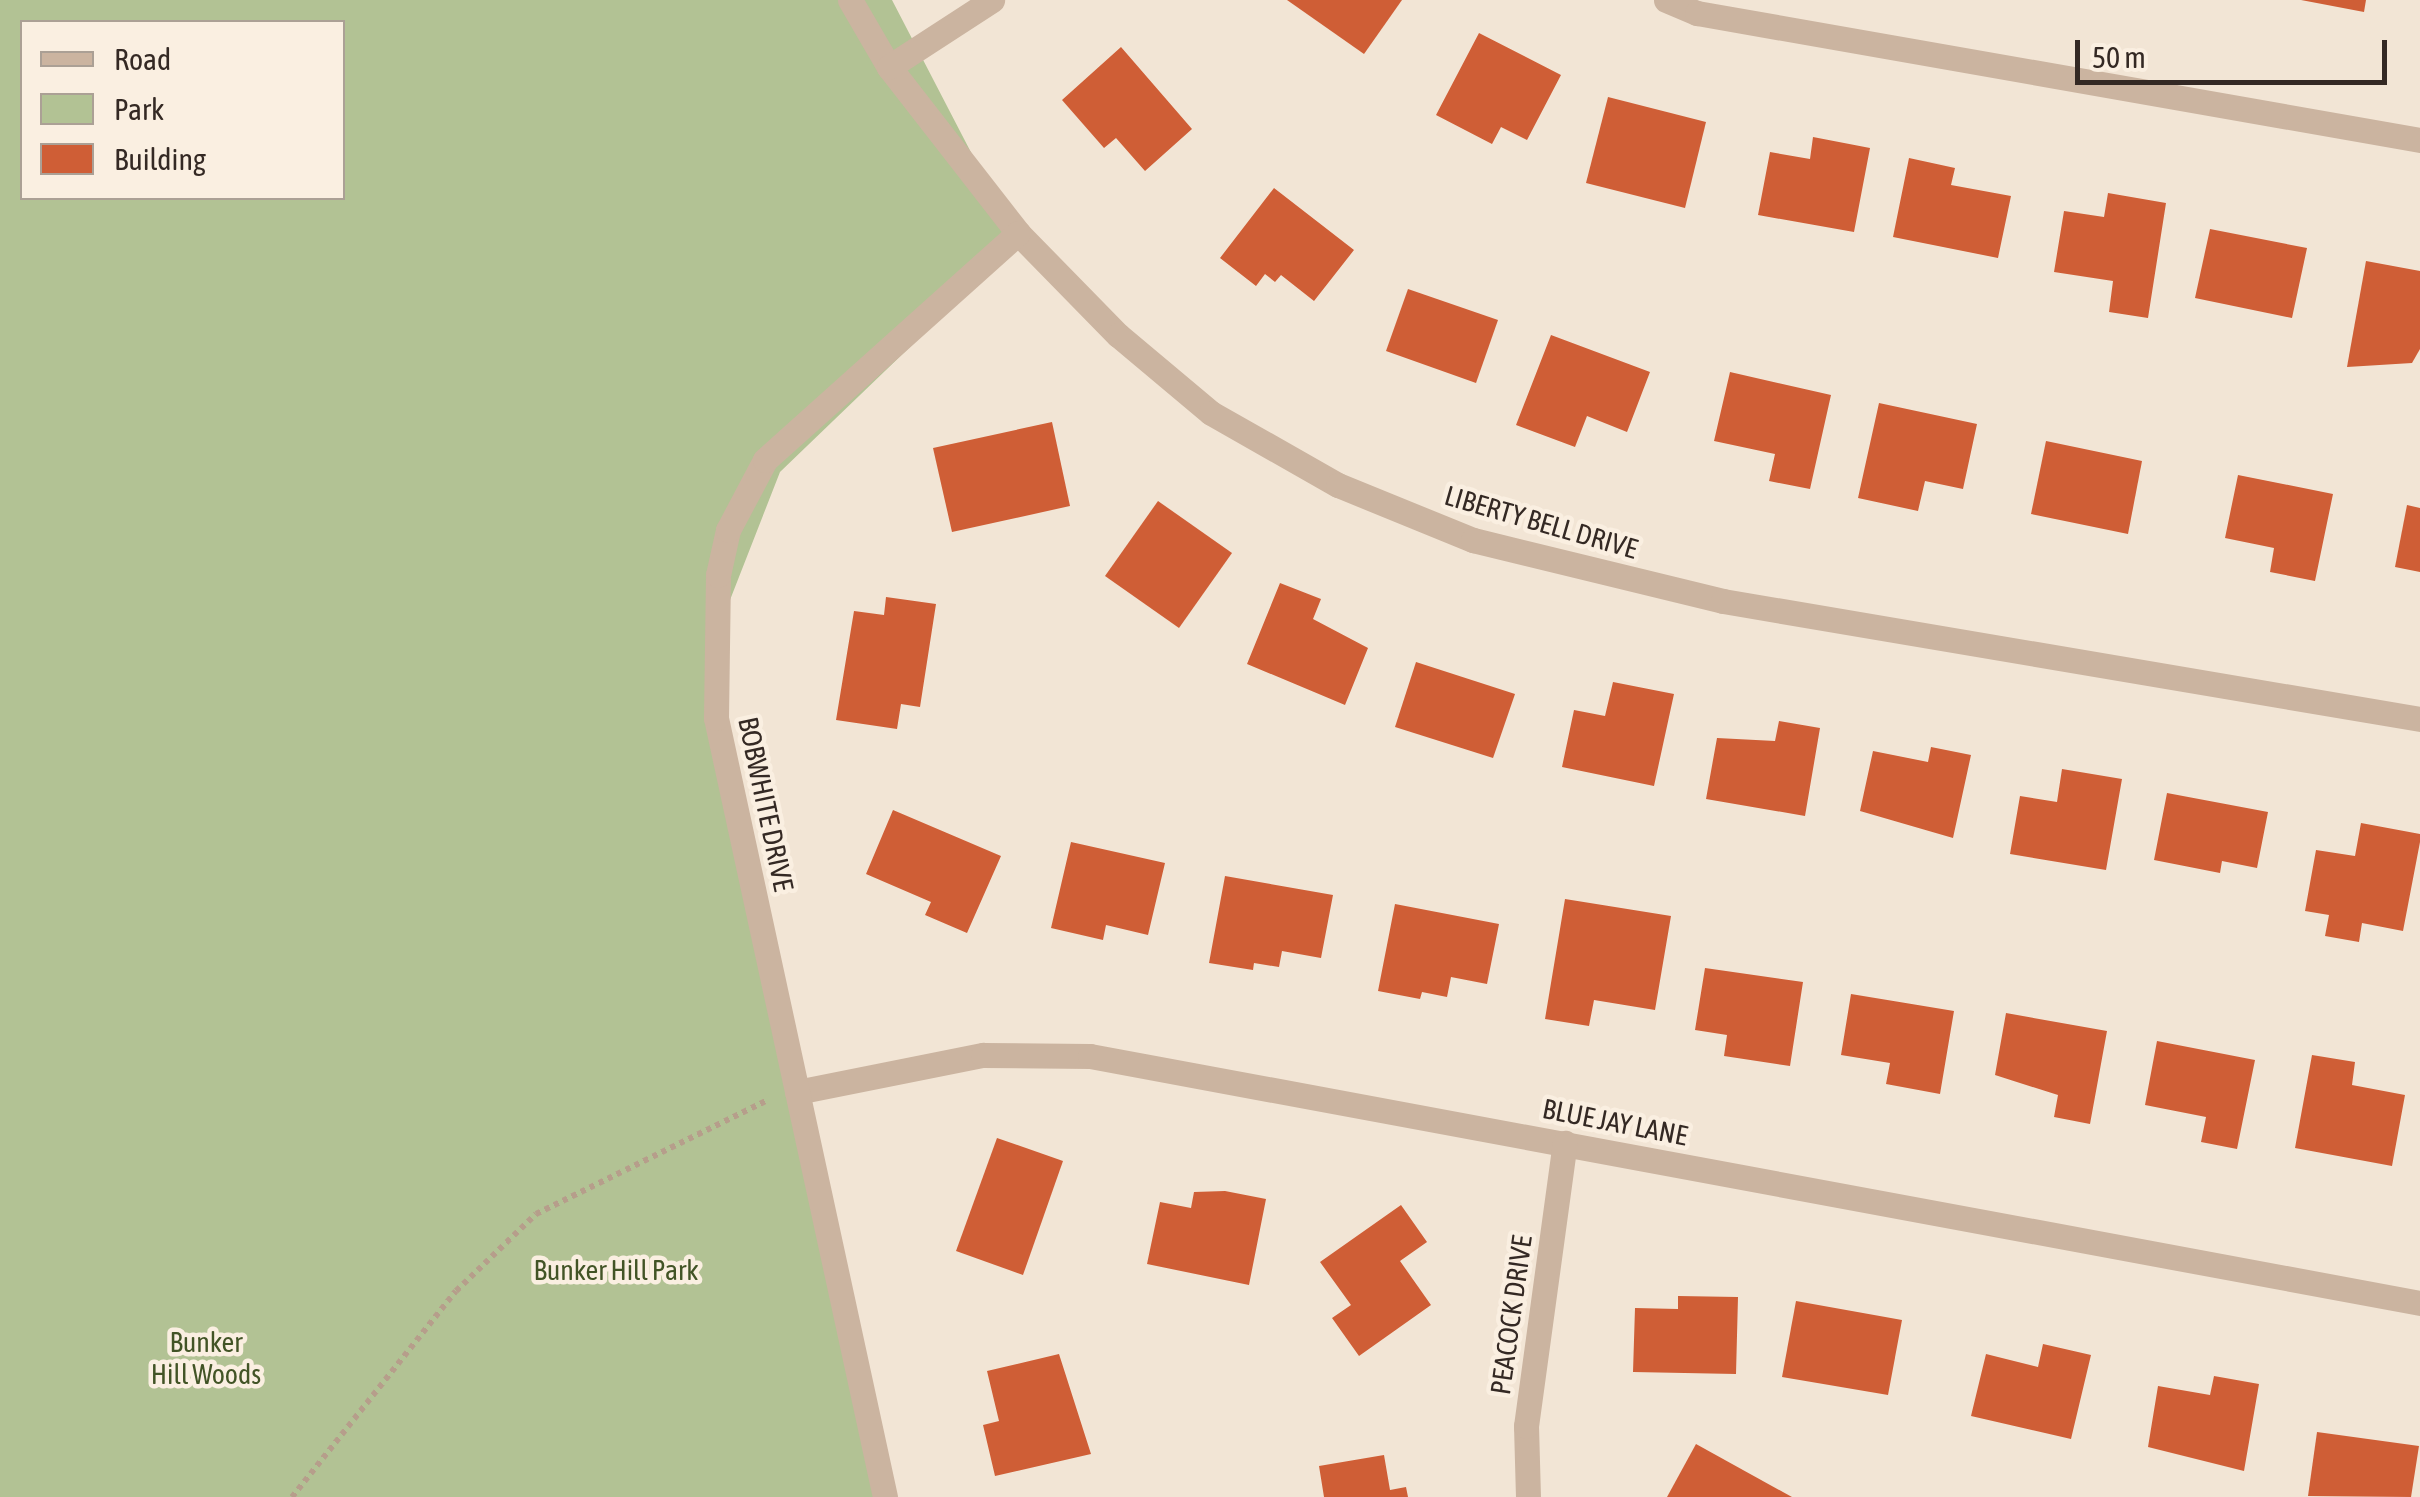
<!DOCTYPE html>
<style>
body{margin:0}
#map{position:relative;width:2420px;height:1497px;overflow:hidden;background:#f2e5d5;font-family:"Asap Condensed",sans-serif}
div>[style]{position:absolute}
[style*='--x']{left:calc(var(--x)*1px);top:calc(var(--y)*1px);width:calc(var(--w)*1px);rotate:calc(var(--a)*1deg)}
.green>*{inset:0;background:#b2c294}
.building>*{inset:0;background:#cf5e36}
.path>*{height:6px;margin-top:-3px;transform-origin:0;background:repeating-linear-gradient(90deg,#b69e8b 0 5px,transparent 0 10px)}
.minor>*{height:25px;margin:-12.5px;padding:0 12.5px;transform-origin:12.5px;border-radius:12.5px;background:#cbb4a0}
span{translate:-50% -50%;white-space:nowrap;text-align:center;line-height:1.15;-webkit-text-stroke:9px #faefe1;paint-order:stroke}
.street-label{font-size:28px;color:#342924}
.park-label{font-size:28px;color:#425426}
.legend{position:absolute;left:20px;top:20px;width:325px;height:180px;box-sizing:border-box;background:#faefe1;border:2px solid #aba095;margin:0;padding:12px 18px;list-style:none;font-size:30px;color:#342924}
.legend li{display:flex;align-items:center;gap:20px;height:50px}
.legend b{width:50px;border:2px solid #aba095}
.scale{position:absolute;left:2075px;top:40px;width:312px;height:45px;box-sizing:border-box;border:5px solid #342924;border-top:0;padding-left:12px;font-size:30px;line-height:35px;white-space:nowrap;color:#342924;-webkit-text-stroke:8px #faefe1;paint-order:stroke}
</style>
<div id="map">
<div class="green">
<div style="clip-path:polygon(evenodd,0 0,892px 0,1018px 243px,780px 472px,712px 646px,897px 1497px,0 1497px,0 0,22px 22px,342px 22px,342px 198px,22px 198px,22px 22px)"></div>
</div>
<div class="building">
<div style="clip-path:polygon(1287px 0,1402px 0,1364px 54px)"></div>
<div style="clip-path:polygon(2301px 0,2366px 0,2364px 12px)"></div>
<div style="clip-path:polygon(1479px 33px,1561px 75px,1527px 140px,1501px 127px,1492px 144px,1436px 115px)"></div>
<div style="clip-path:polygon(1121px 47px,1192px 129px,1145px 171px,1116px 138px,1104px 148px,1062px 100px)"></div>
<div style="clip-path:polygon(1608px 97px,1706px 122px,1685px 208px,1586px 183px)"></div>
<div style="clip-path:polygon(1813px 137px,1870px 148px,1854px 232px,1758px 215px,1770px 152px,1810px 159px)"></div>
<div style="clip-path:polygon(1909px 158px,1955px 168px,1951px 185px,2011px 196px,1998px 258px,1893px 237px)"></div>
<div style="clip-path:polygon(1274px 188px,1354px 250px,1314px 301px,1281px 275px,1275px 282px,1265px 274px,1256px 286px,1220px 258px)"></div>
<div style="clip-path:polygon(2108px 193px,2166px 203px,2148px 318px,2109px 312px,2113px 281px,2054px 272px,2064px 211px,2104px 217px)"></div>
<div style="clip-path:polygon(2210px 229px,2307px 248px,2292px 318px,2195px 298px)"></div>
<div style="clip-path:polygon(2366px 261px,2420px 271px,2420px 349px,2412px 363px,2347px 367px)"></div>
<div style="clip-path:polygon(1408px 289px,1498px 320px,1476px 383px,1386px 351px)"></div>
<div style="clip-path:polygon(1551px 335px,1650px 372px,1627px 432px,1587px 416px,1575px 447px,1516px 425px)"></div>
<div style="clip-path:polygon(1730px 372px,1831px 395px,1810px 489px,1769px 481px,1775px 454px,1714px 441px)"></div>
<div style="clip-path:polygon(1879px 403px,1977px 424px,1963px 489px,1925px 481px,1918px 511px,1858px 498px)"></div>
<div style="clip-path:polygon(1052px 422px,1070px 506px,952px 532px,933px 448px)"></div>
<div style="clip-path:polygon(2046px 441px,2142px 461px,2128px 534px,2031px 514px)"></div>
<div style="clip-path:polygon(2238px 475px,2333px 494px,2315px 581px,2270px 572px,2274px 548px,2225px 538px)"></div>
<div style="clip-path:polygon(1158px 501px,1232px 553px,1179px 628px,1105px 576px)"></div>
<div style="clip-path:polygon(2407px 505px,2420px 508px,2420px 572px,2395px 567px)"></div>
<div style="clip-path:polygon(1280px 583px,1321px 599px,1313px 619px,1368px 648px,1345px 705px,1247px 664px)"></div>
<div style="clip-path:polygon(886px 597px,936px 604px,920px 707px,901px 704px,897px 729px,836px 720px,854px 611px,884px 615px)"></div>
<div style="clip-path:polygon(1416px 662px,1515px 694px,1493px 758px,1395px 727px)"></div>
<div style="clip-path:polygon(1613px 682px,1674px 694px,1654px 786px,1562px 767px,1574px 710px,1605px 716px)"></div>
<div style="clip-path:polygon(1779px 721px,1820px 728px,1805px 816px,1706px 799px,1717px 738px,1775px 741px)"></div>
<div style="clip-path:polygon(1931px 747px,1971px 755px,1953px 838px,1860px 811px,1873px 751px,1928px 762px)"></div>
<div style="clip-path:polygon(2062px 769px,2122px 779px,2106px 870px,2010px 854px,2020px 796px,2057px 802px)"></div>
<div style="clip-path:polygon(2167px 793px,2268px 812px,2257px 868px,2222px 861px,2220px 873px,2154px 860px)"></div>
<div style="clip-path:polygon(893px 810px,1001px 856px,967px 933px,925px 915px,931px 902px,866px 874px)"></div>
<div style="clip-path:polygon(2361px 823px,2420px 834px,2420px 842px,2403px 931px,2362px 923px,2359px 942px,2325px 936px,2329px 915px,2305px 911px,2316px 850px,2355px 856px)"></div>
<div style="clip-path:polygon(1071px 842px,1165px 863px,1148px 935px,1106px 925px,1103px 940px,1051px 928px)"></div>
<div style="clip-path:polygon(1225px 876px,1333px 895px,1321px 958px,1282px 951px,1279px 967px,1254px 963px,1253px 970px,1209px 963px)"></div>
<div style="clip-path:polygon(1565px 899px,1671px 916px,1655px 1010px,1594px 1000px,1589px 1026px,1545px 1019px)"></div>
<div style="clip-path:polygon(1395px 904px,1499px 924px,1487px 984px,1451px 977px,1447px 997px,1422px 992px,1420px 999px,1378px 991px)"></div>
<div style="clip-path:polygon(1705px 968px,1803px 982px,1790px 1066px,1724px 1056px,1727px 1035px,1695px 1030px)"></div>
<div style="clip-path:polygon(1851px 994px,1954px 1011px,1940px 1094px,1886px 1084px,1890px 1063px,1841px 1055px)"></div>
<div style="clip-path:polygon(2006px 1013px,2107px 1031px,2090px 1124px,2054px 1117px,2058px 1095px,1995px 1075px)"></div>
<div style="clip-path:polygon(2157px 1041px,2255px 1060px,2237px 1149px,2201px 1142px,2206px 1117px,2145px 1105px)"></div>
<div style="clip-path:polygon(2312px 1055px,2355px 1062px,2352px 1085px,2405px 1095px,2392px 1166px,2295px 1148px)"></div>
<div style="clip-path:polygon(997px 1138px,1063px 1161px,1023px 1275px,956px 1251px)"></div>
<div style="clip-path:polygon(1225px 1191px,1266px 1199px,1249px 1285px,1147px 1264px,1160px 1202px,1191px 1208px,1194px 1192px)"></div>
<div style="clip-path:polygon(1401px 1205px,1427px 1242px,1400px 1261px,1431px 1305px,1359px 1356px,1332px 1318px,1351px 1305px,1320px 1262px)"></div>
<div style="clip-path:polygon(1678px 1296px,1738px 1297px,1736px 1374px,1633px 1372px,1635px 1308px,1678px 1309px)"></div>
<div style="clip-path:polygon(1796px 1301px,1902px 1320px,1888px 1395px,1782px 1377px)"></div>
<div style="clip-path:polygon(2043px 1344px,2091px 1355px,2071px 1439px,1971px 1416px,1986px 1354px,2038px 1367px)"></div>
<div style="clip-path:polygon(1059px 1354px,1091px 1454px,995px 1476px,983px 1425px,999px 1421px,987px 1371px)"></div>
<div style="clip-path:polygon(2214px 1376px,2259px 1384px,2244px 1471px,2148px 1447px,2158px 1386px,2210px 1395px)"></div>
<div style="clip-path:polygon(2317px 1432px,2419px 1446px,2411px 1497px,2308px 1496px)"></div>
<div style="clip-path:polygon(1696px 1444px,1792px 1497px,1667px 1497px)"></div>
<div style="clip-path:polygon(1384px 1455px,1390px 1490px,1406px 1487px,1408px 1497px,1324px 1497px,1319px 1466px)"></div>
</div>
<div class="path">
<div style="--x:292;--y:1497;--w:263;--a:-51.5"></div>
<div style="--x:456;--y:1291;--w:111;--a:-43.9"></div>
<div style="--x:536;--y:1214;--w:258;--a:-26.2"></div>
</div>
<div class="minor">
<div style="--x:850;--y:0;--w:78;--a:59.8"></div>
<div style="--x:889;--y:67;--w:210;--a:52.1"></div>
<div style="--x:1018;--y:233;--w:143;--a:45.6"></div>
<div style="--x:1118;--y:335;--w:121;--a:40"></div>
<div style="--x:1211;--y:413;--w:146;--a:29.6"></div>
<div style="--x:1338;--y:485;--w:146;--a:22.2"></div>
<div style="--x:1473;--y:540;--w:257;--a:13.7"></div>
<div style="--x:1723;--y:601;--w:707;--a:9.61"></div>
<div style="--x:1666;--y:0;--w:34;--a:23"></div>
<div style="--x:1697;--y:13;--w:734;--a:9.96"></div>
<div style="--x:889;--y:67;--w:123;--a:-33"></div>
<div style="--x:797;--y:1092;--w:190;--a:-11.3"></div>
<div style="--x:983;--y:1055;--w:107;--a:0.5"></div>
<div style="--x:1090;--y:1056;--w:1353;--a:10.52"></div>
<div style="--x:885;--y:1497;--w:797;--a:-102.24"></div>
<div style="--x:716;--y:718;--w:143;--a:-89.2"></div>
<div style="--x:718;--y:575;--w:46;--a:-77.5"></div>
<div style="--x:728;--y:530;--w:79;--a:-62.1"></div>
<div style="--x:765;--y:460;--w:340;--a:-41.9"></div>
<div style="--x:1528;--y:1497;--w:71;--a:-91.6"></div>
<div style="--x:1526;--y:1426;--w:286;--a:-82.2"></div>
</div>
<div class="street-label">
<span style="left:1541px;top:522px;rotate:16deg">LIBERTY BELL DRIVE</span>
<span style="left:766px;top:804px;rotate:78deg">BOBWHITE DRIVE</span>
<span style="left:1615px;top:1122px;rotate:11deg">BLUE JAY LANE</span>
<span style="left:1511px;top:1315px;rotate:-82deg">PEACOCK DRIVE</span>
</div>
<div class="park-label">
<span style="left:616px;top:1270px">Bunker Hill Park</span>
<span style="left:206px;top:1358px">Bunker<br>Hill Woods</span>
</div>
<ul class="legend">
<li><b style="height:12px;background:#cbb4a0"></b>Road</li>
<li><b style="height:28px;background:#b2c294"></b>Park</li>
<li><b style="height:28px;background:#cf5e36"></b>Building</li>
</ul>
<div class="scale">50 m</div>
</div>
